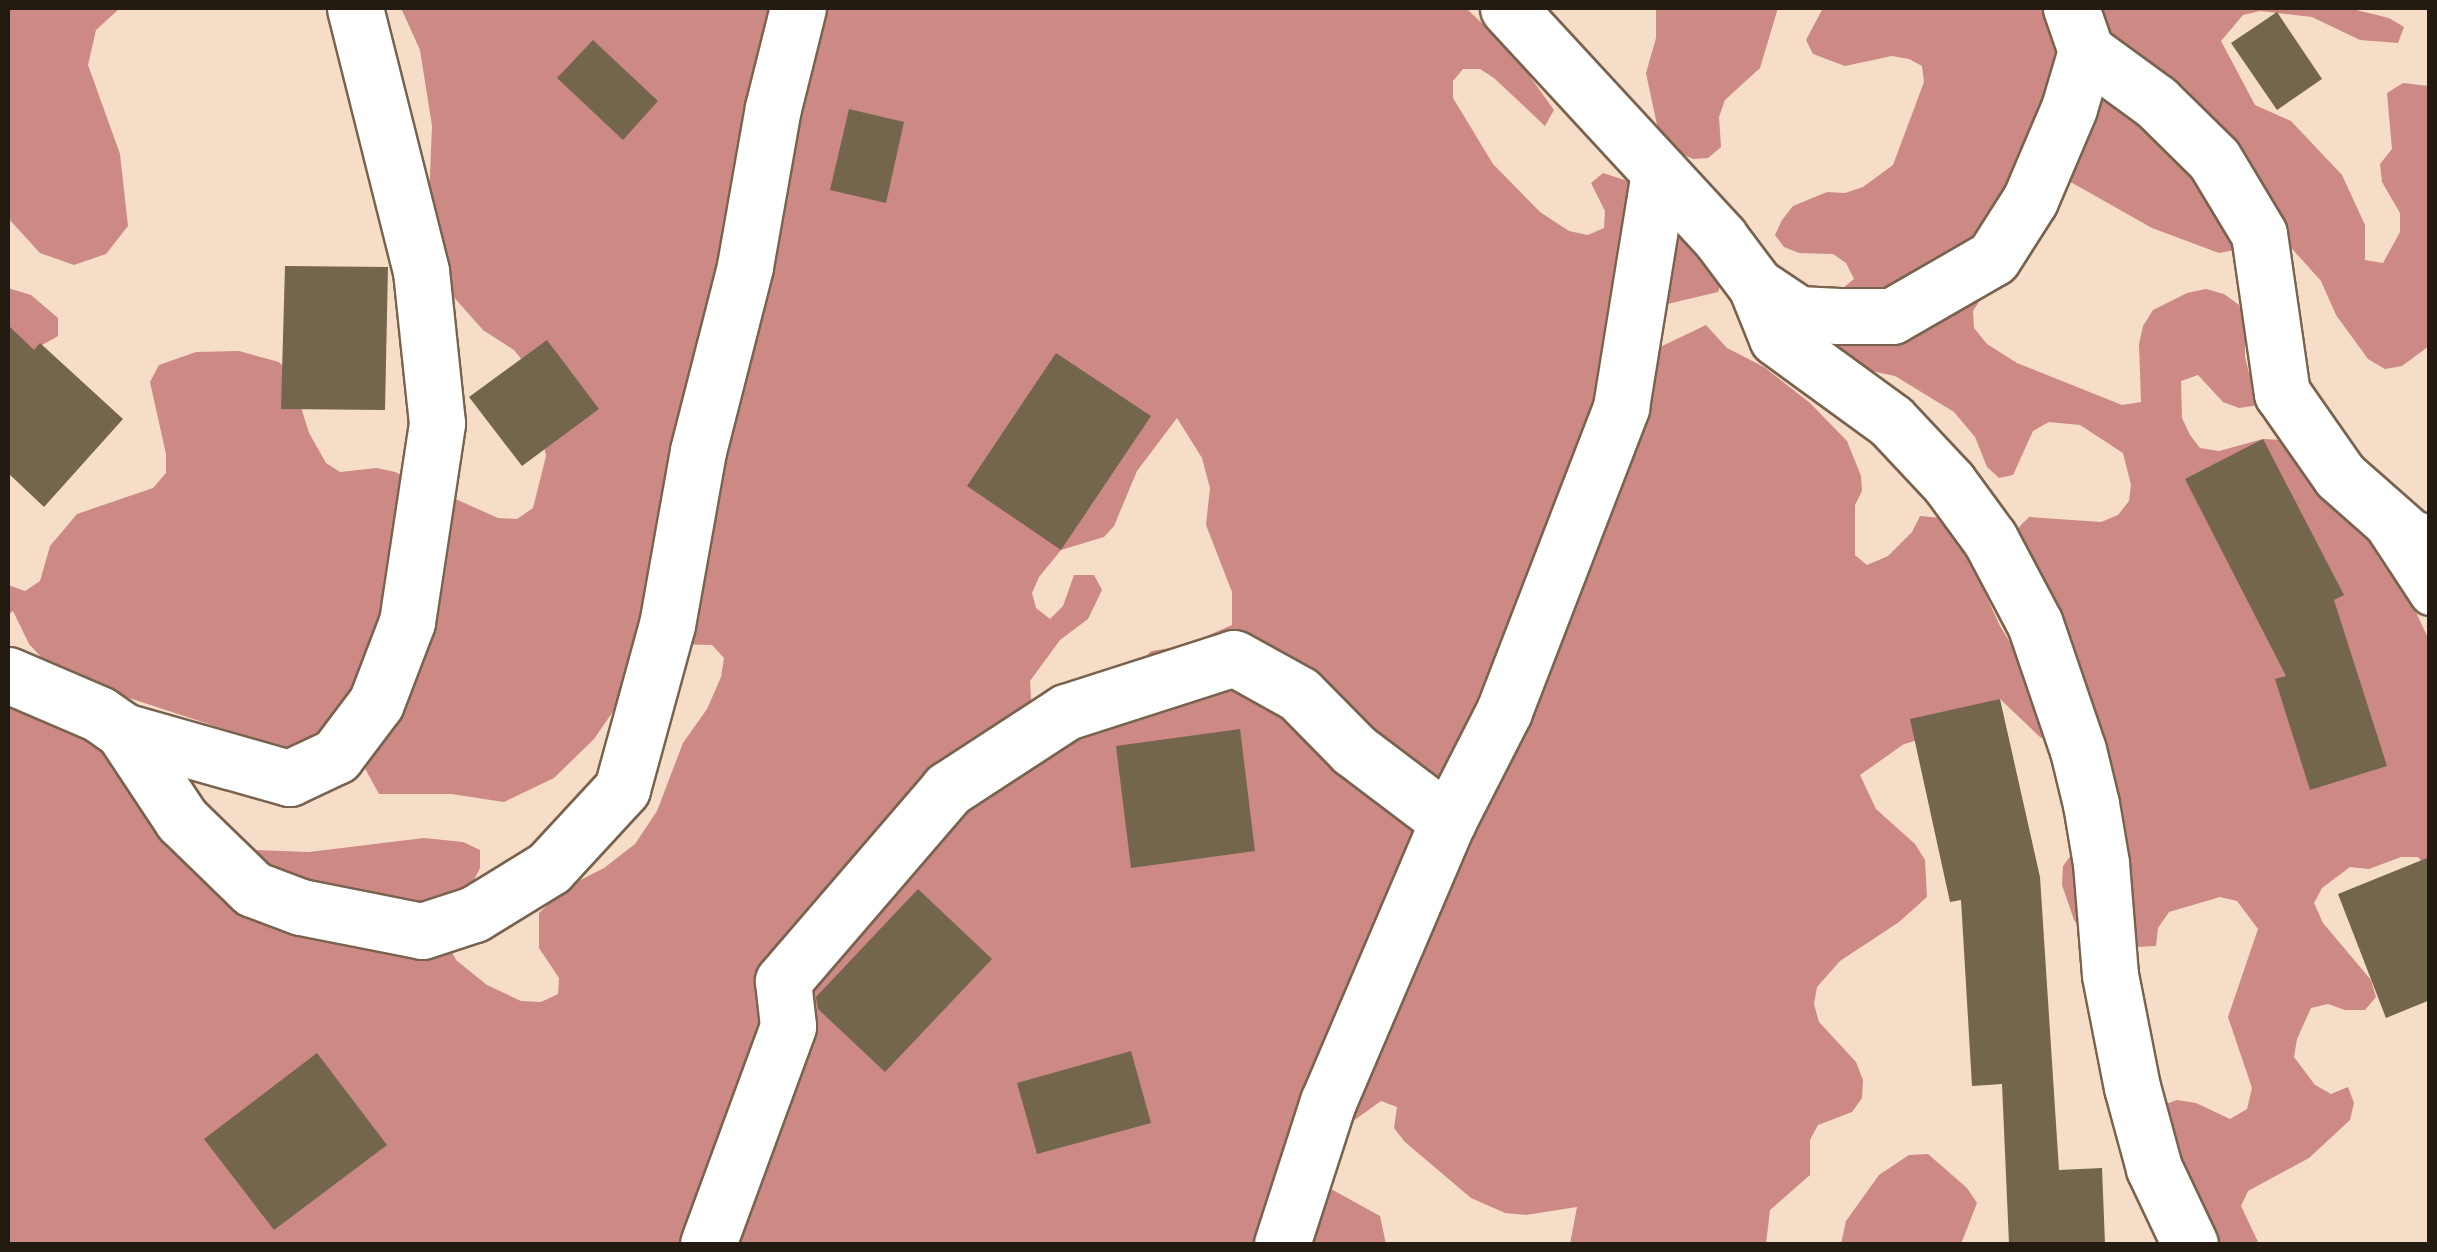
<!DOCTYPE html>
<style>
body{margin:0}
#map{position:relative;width:2437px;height:1252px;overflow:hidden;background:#f6ddc7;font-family:"DM Sans",sans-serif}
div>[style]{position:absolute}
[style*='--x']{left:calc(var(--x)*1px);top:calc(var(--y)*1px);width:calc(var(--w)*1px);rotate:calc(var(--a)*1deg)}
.forest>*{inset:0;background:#cd8984}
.building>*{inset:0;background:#73664d}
.roads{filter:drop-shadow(2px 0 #79634f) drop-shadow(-2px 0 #79634f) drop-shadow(0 2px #79634f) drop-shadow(0 -2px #79634f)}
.service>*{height:38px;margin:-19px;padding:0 19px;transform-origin:19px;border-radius:19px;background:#fff}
.minor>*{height:55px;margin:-27.5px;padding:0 27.5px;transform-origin:27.5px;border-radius:27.5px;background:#fff}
span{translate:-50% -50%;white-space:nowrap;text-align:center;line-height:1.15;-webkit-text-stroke:8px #fff;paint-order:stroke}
.frame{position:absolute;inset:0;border:10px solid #231a12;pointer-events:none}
</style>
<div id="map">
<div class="forest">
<div style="clip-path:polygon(8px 8px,120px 8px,96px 30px,88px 65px,120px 154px,128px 226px,106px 254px,74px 265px,40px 253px,8px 218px)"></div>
<div style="clip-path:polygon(evenodd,401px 8px,1466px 8px,1513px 53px,1554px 110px,1545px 126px,1494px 78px,1480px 69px,1463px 69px,1453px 81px,1453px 98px,1493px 164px,1540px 212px,1569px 231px,1588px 235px,1604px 228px,1605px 211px,1591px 183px,1603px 173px,1634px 183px,1724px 276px,1718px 292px,1659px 306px,1658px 348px,1706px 325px,1727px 348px,1764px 367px,1810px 403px,1847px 441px,1861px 476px,1862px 491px,1855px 505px,1855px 555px,1867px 565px,1888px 556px,1912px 532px,1920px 516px,1951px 519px,2000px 626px,2018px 655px,2017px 529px,2029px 517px,2101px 522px,2118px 515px,2129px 501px,2131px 485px,2123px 453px,2080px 425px,2049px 422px,2033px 431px,2013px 475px,1999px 478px,1987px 467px,1975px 437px,1954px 412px,1895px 376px,1848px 366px,1793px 329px,1854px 279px,1846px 263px,1833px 254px,1799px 253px,1784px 247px,1775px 235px,1782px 220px,1793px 206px,1827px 192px,1845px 193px,1863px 187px,1893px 165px,1924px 82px,1922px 66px,1909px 59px,1892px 56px,1845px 66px,1813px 54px,1806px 40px,1823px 8px,2348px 8px,2389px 18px,2404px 27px,2398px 43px,2360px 40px,2312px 17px,2260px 11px,2243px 15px,2221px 41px,2255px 105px,2291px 121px,2342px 175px,2365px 225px,2365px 260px,2383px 263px,2400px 232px,2400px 213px,2382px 182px,2380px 164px,2392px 149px,2387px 93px,2403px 83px,2429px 86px,2429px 346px,2402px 366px,2385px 369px,2368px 359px,2336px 315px,2321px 281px,2285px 241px,2219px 253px,2152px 228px,2060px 176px,1973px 311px,1974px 328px,1987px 344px,2017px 363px,2122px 405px,2141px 402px,2139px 344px,2143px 326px,2153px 310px,2187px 293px,2206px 289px,2224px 294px,2239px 305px,2245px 320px,2245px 357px,2249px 373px,2259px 387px,2259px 405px,2239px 408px,2223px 402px,2198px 375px,2181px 381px,2182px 418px,2190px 435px,2200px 448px,2219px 451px,2263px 439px,2282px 440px,2385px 546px,2429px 640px,2429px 871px,2418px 857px,2401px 857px,2369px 869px,2350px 867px,2322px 888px,2314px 903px,2323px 923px,2371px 980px,2376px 997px,2365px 1010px,2345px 1010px,2328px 1004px,2311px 1008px,2297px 1039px,2294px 1057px,2315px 1085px,2331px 1094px,2348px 1087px,2354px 1103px,2350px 1120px,2309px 1158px,2248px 1191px,2241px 1206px,2259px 1244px,2204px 1244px,2198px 1197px,2163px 1156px,2160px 1106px,2177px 1100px,2196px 1103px,2230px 1119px,2247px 1109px,2252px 1088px,2228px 1017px,2258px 929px,2237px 901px,2220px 897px,2169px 912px,2158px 928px,2156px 946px,2116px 948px,2085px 934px,2074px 920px,2062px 885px,2063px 866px,2074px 851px,2056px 732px,2041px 738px,2000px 699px,1943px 733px,1904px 744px,1860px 775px,1876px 809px,1915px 844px,1925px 860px,1927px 897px,1899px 922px,1840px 961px,1817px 987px,1814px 1004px,1819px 1022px,1856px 1062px,1863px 1080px,1862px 1098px,1852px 1112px,1818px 1125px,1810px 1140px,1810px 1175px,1770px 1210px,1766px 1244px,1570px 1244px,1577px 1207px,1526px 1215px,1505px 1213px,1471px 1198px,1405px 1142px,1394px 1128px,1397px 1107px,1381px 1101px,1325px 1141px,1320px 1174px,1331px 1189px,1380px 1216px,1386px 1244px,8px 1244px,8px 680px,231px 849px,309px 852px,424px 838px,463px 842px,480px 850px,480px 868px,473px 882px,439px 928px,456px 960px,487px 985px,521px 1001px,541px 1002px,558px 994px,559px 978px,539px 948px,539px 913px,565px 888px,604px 868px,635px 844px,657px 811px,683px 743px,707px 709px,721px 677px,724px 658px,712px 645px,675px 644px,634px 681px,594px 739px,554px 778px,504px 802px,451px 794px,379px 794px,362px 763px,264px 742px,68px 678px,52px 669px,29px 644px,13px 611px,8px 615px,8px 585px,25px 591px,40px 581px,50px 546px,77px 514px,153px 488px,166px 473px,166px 454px,150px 382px,159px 365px,196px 352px,239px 351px,279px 362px,291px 375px,309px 433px,326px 463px,340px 472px,377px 468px,395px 472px,498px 518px,517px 519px,533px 508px,546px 456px,527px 366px,514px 350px,483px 330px,451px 294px,428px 225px,432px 126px,420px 50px,401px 8px,1177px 418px,1202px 458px,1210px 488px,1206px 525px,1232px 592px,1232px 625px,1184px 646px,1151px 651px,1116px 691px,1032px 716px,1030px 681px,1060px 640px,1088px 619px,1102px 590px,1094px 575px,1074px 575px,1063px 606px,1050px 619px,1036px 608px,1032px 593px,1039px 577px,1061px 550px,1104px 537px,1114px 526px,1137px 471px,1177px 418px)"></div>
<div style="clip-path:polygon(1656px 8px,1778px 8px,1760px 68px,1725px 100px,1719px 117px,1721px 147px,1708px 158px,1693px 159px,1678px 152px,1657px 125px,1646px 73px,1656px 38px)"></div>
<div style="clip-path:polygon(8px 288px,31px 295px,58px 318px,58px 336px,42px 345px,8px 409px)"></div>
<div style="clip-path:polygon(1928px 1154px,1967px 1188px,1977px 1203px,1961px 1244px,1841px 1244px,1846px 1221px,1879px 1175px,1909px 1155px)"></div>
</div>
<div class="building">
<div style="clip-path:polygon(2277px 12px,2322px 79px,2277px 110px,2231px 43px)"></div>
<div style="clip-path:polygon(593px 40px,658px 101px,623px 140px,557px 78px)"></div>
<div style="clip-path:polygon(849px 109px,904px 122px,886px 203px,830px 190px)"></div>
<div style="clip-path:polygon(285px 266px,388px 267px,385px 410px,281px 409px)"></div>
<div style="clip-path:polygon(8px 325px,34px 350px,40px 343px,123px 419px,44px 507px,8px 473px)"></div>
<div style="clip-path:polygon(547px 340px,599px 409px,522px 466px,469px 397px)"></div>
<div style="clip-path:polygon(1056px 353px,1151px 416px,1061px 550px,967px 486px)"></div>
<div style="clip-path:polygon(2263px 439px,2344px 595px,2334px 600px,2387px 766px,2310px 790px,2275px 679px,2286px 676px,2185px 479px)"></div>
<div style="clip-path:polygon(2000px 699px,2040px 877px,2059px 1170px,2102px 1168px,2105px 1244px,2009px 1244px,2002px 1084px,1972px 1086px,1961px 900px,1950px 902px,1910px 719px)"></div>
<div style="clip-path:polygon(1240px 729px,1255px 851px,1131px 868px,1116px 746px)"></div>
<div style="clip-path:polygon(2427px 858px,2430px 1000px,2386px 1018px,2338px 894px)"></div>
<div style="clip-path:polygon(918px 889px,992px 959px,885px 1072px,818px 1009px,816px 997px)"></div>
<div style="clip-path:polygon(1131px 1051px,1151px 1123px,1037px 1154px,1017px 1083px)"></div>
<div style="clip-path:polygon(317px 1053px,387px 1145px,274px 1230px,204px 1139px)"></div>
</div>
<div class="roads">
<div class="service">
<div style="--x:2382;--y:523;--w:87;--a:56.7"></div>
</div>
<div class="minor">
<div style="--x:1508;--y:8;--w:313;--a:47.3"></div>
<div style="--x:1720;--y:238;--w:60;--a:53.1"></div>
<div style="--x:1756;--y:286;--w:50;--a:33.7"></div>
<div style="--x:1798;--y:314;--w:41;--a:2.8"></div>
<div style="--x:1839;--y:316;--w:53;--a:0"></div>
<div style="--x:1892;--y:316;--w:116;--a:-29.9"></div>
<div style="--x:1993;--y:258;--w:69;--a:-57.5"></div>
<div style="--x:2030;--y:200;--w:100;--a:-67"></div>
<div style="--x:2069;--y:108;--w:59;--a:-73.4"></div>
<div style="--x:2086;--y:51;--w:46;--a:-109.2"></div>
<div style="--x:2086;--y:51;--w:87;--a:36.1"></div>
<div style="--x:2156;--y:102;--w:81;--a:44.5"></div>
<div style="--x:2214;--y:159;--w:87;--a:59"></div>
<div style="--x:2259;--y:234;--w:161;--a:81.8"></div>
<div style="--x:2282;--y:393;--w:101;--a:55.1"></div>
<div style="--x:2340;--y:476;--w:92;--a:41.5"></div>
<div style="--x:2409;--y:537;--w:22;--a:18"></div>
<div style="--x:1756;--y:286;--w:56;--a:68"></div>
<div style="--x:1777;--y:338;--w:141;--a:36.1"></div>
<div style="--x:1891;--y:421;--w:85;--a:46.9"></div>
<div style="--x:1949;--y:483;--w:69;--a:53.8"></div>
<div style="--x:1990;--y:539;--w:96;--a:62.1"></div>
<div style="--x:2035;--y:624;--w:133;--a:71.2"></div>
<div style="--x:2078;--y:750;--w:56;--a:76.5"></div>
<div style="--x:2091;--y:804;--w:60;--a:80.4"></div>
<div style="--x:2101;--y:863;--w:112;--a:85.4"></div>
<div style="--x:2110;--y:975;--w:114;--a:78.9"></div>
<div style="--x:2132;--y:1087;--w:84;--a:74.8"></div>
<div style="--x:2154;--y:1168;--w:84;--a:64.7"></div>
<div style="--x:8;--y:675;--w:99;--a:23.2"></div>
<div style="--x:99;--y:714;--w:29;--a:35"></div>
<div style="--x:123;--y:731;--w:173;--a:15.8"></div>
<div style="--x:289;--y:778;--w:52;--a:-25.1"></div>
<div style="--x:336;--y:756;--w:66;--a:-53"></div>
<div style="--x:376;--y:703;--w:87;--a:-69.1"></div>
<div style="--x:407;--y:622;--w:201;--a:-81.4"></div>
<div style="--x:437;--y:423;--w:153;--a:-96"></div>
<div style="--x:421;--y:271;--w:271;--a:-104.1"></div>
<div style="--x:123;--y:731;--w:107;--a:56.5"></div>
<div style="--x:182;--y:820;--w:99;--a:44.2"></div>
<div style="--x:253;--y:889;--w:51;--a:20.6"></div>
<div style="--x:301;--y:907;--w:123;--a:11.2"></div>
<div style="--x:422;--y:931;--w:55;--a:-18.1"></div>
<div style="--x:474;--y:914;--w:88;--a:-31.5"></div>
<div style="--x:549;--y:868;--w:108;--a:-47.3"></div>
<div style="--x:622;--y:789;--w:170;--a:-74.7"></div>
<div style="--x:667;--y:625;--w:177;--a:-79.9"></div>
<div style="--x:698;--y:451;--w:191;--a:-75.7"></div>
<div style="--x:745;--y:266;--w:160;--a:-80"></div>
<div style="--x:773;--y:108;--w:103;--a:-76"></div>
<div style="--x:708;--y:1244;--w:232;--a:-69.8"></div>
<div style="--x:788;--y:1026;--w:45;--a:-96.3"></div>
<div style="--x:783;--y:981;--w:253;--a:-49.3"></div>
<div style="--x:948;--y:789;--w:141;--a:-33.1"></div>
<div style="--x:1066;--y:712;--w:176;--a:-17.8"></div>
<div style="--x:1234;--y:658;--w:74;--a:29"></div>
<div style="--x:1299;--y:694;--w:78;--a:45.5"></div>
<div style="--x:1354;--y:750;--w:118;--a:37.1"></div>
<div style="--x:1282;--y:1244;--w:149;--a:-72.1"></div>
<div style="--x:1328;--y:1102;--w:306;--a:-66.9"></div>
<div style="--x:1448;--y:821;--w:123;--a:-63"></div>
<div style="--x:1504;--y:711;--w:326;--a:-68.9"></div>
<div style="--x:1621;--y:407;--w:238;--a:-80.8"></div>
</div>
</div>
<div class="frame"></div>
</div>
